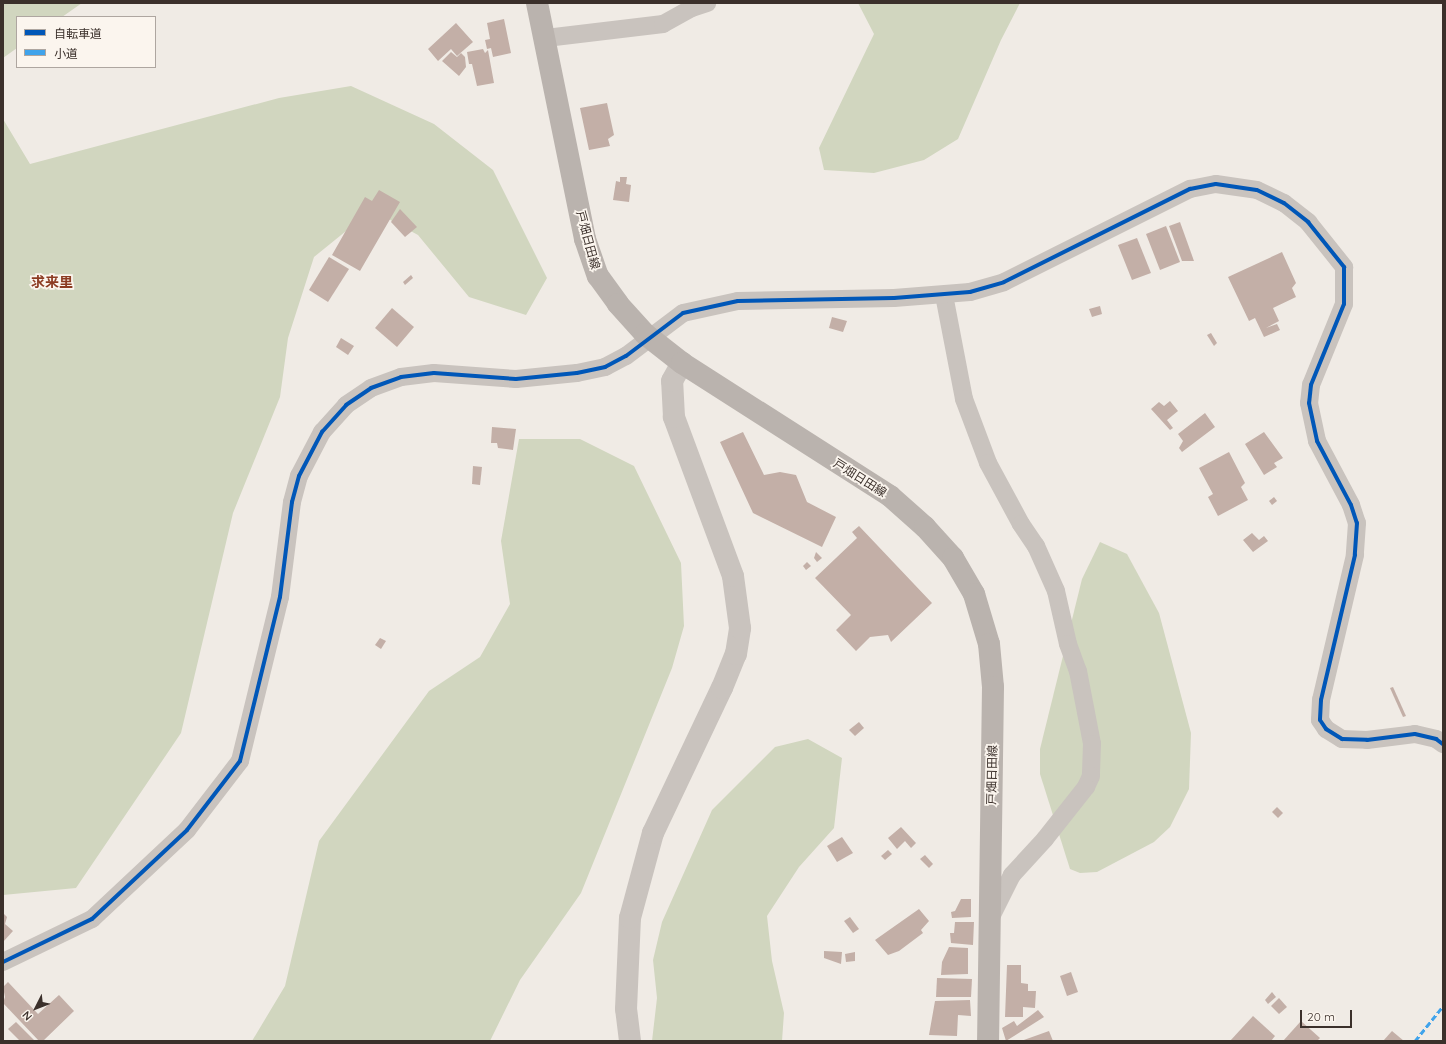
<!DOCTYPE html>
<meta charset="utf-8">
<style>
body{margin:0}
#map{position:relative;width:1446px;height:1044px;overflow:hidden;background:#f0ebe5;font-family:Quicksand,"Noto Sans JP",sans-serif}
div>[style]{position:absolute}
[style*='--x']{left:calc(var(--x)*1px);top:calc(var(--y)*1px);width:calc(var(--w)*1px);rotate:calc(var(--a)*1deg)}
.green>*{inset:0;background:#d1d6bf}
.building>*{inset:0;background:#c3afa7}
.minor>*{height:18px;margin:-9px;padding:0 9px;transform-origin:9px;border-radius:9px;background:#c9c3be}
.tertiary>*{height:22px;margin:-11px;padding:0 11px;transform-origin:11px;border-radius:11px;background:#c9c3be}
.secondary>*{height:22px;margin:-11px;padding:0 11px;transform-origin:11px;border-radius:11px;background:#bab3ae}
.quiet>*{height:3px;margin-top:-1.5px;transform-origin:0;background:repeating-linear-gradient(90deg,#3fa3eb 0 6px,transparent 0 9px)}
.cycleway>*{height:4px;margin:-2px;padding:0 2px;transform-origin:2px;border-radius:2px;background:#0057b8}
span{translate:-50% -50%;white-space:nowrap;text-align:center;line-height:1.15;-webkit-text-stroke:3.5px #fbf5ee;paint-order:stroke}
.street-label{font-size:12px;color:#3b302b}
.quarter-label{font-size:14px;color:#8c3b22;font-weight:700}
.frame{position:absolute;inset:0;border:4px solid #3b302b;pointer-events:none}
.legend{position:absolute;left:16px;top:16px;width:140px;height:52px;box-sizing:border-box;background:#fbf5ee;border:1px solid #aea6a0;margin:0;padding:5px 7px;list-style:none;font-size:12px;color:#3b302b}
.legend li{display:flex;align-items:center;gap:8px;height:20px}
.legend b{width:20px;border:1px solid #aea6a0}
.north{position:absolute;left:16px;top:988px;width:40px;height:40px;-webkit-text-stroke:3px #fbf5ee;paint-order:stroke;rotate:228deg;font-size:11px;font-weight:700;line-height:16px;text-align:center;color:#3b302b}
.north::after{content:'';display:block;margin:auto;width:14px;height:18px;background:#3b302b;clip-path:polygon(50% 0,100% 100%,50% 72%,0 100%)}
.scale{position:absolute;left:1300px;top:1010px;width:52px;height:18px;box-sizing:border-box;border:2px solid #3b302b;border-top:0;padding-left:5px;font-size:12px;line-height:14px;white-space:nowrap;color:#3b302b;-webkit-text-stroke:3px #fbf5ee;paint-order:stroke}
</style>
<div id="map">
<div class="green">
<div style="clip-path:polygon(3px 3px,82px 3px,62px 17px,17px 17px,17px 48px,3px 58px)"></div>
<div style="clip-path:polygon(858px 3px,1020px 3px,1001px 40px,958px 139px,924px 160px,874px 173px,824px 170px,819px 148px,874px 34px)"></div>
<div style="clip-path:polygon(351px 86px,434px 124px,493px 170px,547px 278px,526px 315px,469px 297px,418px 235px,372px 210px,314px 257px,288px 338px,280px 397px,233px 513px,181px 733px,76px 888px,3px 895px,3px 119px,30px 164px,279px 98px)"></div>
<div style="clip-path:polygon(519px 439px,580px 439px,634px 466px,681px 563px,684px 626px,672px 668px,581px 893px,520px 980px,490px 1041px,252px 1041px,285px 986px,319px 841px,429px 691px,480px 657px,510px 604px,501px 541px)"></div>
<div style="clip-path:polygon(1100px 542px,1127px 554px,1159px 613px,1191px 733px,1189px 789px,1170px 827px,1154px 842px,1097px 872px,1080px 873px,1070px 869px,1040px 774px,1040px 749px,1082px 579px)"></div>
<div style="clip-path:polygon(808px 739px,842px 758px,834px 828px,799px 867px,767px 916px,772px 961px,784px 1013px,782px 1041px,652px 1041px,657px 998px,653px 960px,662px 922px,712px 810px,775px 747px)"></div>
</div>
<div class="building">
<div style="clip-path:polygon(504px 19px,511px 53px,493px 57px,491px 48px,487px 49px,485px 40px,490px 39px,487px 23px)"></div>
<div style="clip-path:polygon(456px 23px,473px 42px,457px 56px,451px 49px,438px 61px,428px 49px)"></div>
<div style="clip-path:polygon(483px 49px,485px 53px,488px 50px,494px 83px,477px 86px,472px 64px,469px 64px,467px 52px)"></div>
<div style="clip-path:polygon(451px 52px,457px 57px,461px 53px,465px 57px,466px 67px,459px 76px,442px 61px)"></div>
<div style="clip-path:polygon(607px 103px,614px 135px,608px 139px,610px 146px,589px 150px,580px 108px)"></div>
<div style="clip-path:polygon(620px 177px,627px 177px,626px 184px,631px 185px,629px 202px,613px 200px,616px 181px,620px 182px)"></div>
<div style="clip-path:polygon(379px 190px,400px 202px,360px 271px,332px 255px,365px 197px,372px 201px)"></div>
<div style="clip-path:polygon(400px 209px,417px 227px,405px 237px,391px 222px)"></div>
<div style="clip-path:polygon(1180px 222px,1194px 261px,1182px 261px,1169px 226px)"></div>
<div style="clip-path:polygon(1166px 226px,1180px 262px,1160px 270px,1146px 234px)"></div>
<div style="clip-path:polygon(1137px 238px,1151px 273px,1132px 280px,1118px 245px)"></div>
<div style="clip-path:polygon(1282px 252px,1296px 283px,1292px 288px,1296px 297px,1273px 308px,1279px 321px,1266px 328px,1277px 324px,1280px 330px,1264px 337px,1255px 318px,1249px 321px,1228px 277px)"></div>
<div style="clip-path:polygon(329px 257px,349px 269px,328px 302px,309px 290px)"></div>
<div style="clip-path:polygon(411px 275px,413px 278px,405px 285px,403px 282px)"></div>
<div style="clip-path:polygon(1100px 306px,1102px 314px,1092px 317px,1089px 309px)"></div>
<div style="clip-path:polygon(392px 308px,414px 327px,397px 347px,375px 328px)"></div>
<div style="clip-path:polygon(832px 317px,847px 321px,843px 332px,829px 328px)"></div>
<div style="clip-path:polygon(1211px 333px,1217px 343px,1214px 346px,1207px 335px)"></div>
<div style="clip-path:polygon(341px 338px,354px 346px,348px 355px,336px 347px)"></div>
<div style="clip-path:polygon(1170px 401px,1178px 411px,1167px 420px,1173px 428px,1170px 430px,1151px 409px,1159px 402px,1164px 406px)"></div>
<div style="clip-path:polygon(1205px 413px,1215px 427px,1182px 452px,1179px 448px,1183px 441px,1178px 434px)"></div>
<div style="clip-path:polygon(492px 427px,516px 429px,513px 450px,498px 448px,497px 443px,491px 443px)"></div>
<div style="clip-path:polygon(743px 432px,764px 475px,780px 472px,796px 475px,807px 502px,836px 517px,822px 547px,753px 513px,720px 442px)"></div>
<div style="clip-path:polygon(1264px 432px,1283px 458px,1274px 463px,1277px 467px,1264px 475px,1245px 444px)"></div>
<div style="clip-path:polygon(1229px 452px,1245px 483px,1241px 487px,1248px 500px,1218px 516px,1208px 497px,1213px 494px,1199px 468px)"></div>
<div style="clip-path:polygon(473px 466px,482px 467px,480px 485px,472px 484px)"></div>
<div style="clip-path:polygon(1274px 497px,1277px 501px,1272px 505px,1269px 501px)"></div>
<div style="clip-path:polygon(859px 526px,932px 603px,891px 642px,888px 635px,870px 637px,856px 651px,836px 630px,851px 615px,815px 578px,857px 538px,852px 532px)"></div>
<div style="clip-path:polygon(1252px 533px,1259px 540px,1264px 536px,1268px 541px,1253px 552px,1243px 540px)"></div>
<div style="clip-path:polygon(816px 552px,822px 558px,817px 562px,814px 558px)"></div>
<div style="clip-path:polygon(807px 562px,811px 566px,806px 570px,803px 566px)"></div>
<div style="clip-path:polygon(380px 638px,386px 641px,381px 649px,375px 645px)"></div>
<div style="clip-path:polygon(1393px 687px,1406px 716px,1403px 717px,1390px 688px)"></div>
<div style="clip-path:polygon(859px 722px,864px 728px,855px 736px,849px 730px)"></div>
<div style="clip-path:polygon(1277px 807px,1283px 813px,1278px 818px,1272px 812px)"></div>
<div style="clip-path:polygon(901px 827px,916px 843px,911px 848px,905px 841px,897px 849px,888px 838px)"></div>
<div style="clip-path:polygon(842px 837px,853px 853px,837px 862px,827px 846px)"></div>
<div style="clip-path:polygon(888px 850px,892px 854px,885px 860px,881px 856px)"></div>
<div style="clip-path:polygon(925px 855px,933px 864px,929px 868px,920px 859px)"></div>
<div style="clip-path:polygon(961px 899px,971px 899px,971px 917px,952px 918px,951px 912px,955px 911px)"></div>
<div style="clip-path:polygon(919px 909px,929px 921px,921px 930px,923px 933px,899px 951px,888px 955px,875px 940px)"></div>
<div style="clip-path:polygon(3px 913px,7px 917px,5px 924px,13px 931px,3px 942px)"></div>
<div style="clip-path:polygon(850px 917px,859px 929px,853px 933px,844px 921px)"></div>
<div style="clip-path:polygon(955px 922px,974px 922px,973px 945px,951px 943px,950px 933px,954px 933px)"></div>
<div style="clip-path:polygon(949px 947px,968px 948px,968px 974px,941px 975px,942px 962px)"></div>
<div style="clip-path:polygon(824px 951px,842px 952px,841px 964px,824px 958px)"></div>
<div style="clip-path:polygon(855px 952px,855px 961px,846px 962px,845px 954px)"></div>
<div style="clip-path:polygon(1007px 965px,1021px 965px,1021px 983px,1028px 984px,1028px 991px,1036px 991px,1035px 1008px,1023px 1007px,1023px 1017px,1005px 1017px)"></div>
<div style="clip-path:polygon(1071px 972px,1078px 992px,1067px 996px,1060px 976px)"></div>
<div style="clip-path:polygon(937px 978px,972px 979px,971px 997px,936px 997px)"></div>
<div style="clip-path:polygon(8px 982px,38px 1014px,59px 995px,74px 1011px,43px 1041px,39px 1041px,3px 1003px,5px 997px,3px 987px)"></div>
<div style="clip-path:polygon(1272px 992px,1276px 997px,1268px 1004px,1265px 1000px)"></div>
<div style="clip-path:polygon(1279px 998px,1287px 1007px,1279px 1014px,1271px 1006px)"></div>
<div style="clip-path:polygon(970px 1000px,971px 1016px,958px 1015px,957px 1036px,929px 1035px,935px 1001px)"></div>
<div style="clip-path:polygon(1038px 1010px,1044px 1017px,1006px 1041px,1002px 1028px,1014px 1021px,1017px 1026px)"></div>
<div style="clip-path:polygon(1253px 1016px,1275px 1036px,1271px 1041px,1230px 1041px)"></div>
<div style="clip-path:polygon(1301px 1021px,1320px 1038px,1317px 1041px,1283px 1041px)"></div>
<div style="clip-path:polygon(16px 1022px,35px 1041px,20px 1041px,8px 1029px)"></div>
<div style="clip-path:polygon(1049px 1031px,1053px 1041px,1021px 1041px)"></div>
<div style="clip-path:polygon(1392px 1031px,1404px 1041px,1383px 1041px)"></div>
</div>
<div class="minor">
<div style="--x:546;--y:38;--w:118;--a:-6.8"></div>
<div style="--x:663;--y:24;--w:33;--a:-29"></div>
<div style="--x:692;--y:8;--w:16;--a:-18"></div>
<div style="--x:944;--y:295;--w:106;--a:79.1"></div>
<div style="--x:964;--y:399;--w:68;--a:69.4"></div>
<div style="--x:988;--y:463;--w:69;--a:61.6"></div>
<div style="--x:1021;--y:524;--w:27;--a:56"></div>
<div style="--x:1036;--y:546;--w:49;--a:66"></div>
<div style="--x:1056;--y:591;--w:54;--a:77.2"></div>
<div style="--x:1068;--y:644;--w:29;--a:70"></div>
<div style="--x:1078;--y:671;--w:74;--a:79.1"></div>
<div style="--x:1092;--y:744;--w:32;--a:92"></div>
<div style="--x:1091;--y:776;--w:12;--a:114"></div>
<div style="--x:1086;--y:787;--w:66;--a:128.3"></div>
<div style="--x:1045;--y:839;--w:49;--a:132.5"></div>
<div style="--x:1012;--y:875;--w:47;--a:116.6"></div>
<div style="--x:3;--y:962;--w:99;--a:-25.8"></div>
<div style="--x:92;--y:919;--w:130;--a:-43.1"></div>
<div style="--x:187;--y:830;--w:87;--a:-52.5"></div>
<div style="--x:240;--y:761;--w:169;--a:-76.3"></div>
<div style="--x:280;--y:597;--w:96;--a:-82.8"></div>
<div style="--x:292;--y:502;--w:27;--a:-75"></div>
<div style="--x:299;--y:476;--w:50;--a:-62.4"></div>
<div style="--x:322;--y:432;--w:36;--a:-48"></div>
<div style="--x:346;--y:405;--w:30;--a:-34"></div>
<div style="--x:371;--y:388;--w:32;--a:-20"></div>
<div style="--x:401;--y:377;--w:33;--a:-7"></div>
<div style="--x:434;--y:373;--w:82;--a:4.2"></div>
<div style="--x:516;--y:379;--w:61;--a:-5.6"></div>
<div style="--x:577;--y:373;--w:29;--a:-12"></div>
<div style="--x:605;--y:367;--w:24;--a:-28"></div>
<div style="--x:626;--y:356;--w:71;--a:-37"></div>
<div style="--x:683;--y:313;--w:56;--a:-12.3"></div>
<div style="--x:738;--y:301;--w:156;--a:-1.1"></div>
<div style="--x:894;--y:298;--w:76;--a:-4.5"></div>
<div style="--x:970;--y:292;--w:35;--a:-16"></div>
<div style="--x:1004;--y:282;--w:208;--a:-26.6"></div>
<div style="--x:1190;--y:189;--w:26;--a:-11"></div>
<div style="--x:1216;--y:184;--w:41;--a:8.3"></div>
<div style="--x:1257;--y:190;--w:30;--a:26"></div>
<div style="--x:1284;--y:203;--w:31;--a:38"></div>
<div style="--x:1308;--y:222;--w:58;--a:51.3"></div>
<div style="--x:1344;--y:267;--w:37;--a:90"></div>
<div style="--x:1344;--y:304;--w:87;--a:112.2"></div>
<div style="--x:1311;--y:385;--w:18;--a:96"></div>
<div style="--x:1309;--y:403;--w:39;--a:78"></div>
<div style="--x:1317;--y:441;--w:72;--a:62"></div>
<div style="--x:1351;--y:505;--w:19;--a:72"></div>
<div style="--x:1357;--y:523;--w:32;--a:94"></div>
<div style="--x:1355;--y:555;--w:149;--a:103.2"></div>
<div style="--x:1321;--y:700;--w:20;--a:93"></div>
<div style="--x:1320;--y:720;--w:11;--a:56"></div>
<div style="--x:1326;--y:729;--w:19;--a:32"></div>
<div style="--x:1342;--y:739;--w:25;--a:2"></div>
<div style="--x:1367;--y:740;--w:48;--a:-7.1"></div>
<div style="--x:1415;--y:734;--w:22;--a:13"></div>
<div style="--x:1436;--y:739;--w:9;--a:36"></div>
</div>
<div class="tertiary">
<div style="--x:630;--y:1041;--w:32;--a:-97"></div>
<div style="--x:626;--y:1009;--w:91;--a:-87.5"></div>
<div style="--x:630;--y:918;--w:88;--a:-74.9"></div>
<div style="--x:653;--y:833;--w:161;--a:-64.6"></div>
<div style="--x:722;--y:688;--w:37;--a:-68"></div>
<div style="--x:736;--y:654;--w:26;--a:-81"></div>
<div style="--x:740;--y:628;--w:52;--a:-97.7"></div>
<div style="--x:733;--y:576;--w:170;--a:-110.4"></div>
<div style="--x:674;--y:417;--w:36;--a:-93"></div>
<div style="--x:672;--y:381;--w:21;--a:-61"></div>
</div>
<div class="secondary">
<div style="--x:537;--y:3;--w:241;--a:78.5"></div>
<div style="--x:585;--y:239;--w:39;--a:71"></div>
<div style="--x:598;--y:276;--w:34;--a:54"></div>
<div style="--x:618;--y:304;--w:40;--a:48"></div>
<div style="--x:645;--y:334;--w:47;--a:38.1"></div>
<div style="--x:682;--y:363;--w:247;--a:32.6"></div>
<div style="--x:890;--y:496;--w:47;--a:41.5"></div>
<div style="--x:925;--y:527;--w:42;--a:47.9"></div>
<div style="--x:953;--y:558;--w:42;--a:59.7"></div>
<div style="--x:974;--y:594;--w:52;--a:73.3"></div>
<div style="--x:989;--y:644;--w:43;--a:84.7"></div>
<div style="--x:993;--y:687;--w:354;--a:90.8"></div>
</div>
<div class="quiet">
<div style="--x:1415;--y:1041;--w:45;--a:-51.3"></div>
</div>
<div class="cycleway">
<div style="--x:3;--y:962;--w:99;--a:-25.8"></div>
<div style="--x:92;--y:919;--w:130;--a:-43.1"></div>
<div style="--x:187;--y:830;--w:87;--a:-52.5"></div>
<div style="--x:240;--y:761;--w:169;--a:-76.3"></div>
<div style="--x:280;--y:597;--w:96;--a:-82.8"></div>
<div style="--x:292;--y:502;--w:27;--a:-75"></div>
<div style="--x:299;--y:476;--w:50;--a:-62.4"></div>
<div style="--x:322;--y:432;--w:36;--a:-48"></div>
<div style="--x:346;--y:405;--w:30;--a:-34"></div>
<div style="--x:371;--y:388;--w:32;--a:-20"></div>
<div style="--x:401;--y:377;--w:33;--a:-7"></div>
<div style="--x:434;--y:373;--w:82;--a:4.2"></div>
<div style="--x:516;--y:379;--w:61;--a:-5.6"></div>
<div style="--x:577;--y:373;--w:29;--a:-12"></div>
<div style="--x:605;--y:367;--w:24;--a:-28"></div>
<div style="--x:626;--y:356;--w:71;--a:-37"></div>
<div style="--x:683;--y:313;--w:56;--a:-12.3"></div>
<div style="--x:738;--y:301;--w:156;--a:-1.1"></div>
<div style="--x:894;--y:298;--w:76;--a:-4.5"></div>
<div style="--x:970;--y:292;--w:35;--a:-16"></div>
<div style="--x:1004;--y:282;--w:208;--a:-26.6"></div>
<div style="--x:1190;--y:189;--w:26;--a:-11"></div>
<div style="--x:1216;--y:184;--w:41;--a:8.3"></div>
<div style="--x:1257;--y:190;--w:30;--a:26"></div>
<div style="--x:1284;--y:203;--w:31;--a:38"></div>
<div style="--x:1308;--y:222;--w:58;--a:51.3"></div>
<div style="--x:1344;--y:267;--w:37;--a:90"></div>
<div style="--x:1344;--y:304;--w:87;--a:112.2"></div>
<div style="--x:1311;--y:385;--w:18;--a:96"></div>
<div style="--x:1309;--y:403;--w:39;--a:78"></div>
<div style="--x:1317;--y:441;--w:72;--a:62"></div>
<div style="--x:1351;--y:505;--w:19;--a:72"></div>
<div style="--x:1357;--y:523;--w:32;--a:94"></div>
<div style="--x:1355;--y:555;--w:149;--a:103.2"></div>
<div style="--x:1321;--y:700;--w:20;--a:93"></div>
<div style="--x:1320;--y:720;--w:11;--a:56"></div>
<div style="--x:1326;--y:729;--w:19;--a:32"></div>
<div style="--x:1342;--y:739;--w:25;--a:2"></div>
<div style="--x:1367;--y:740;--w:48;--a:-7.1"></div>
<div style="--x:1415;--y:734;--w:22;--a:13"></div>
<div style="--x:1436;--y:739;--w:9;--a:36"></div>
</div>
<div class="street-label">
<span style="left:588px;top:240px;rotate:75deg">戸畑日田線</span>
<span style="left:860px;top:478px;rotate:32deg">戸畑日田線</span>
<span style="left:992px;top:775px;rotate:-89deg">戸畑日田線</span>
</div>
<div class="quarter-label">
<span style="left:52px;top:282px">求来里</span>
</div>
<div class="frame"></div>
<ul class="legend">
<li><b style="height:5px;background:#0057b8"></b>自転車道</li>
<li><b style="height:5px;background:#3fa3eb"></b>小道</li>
</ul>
<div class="north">N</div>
<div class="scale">20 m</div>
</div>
